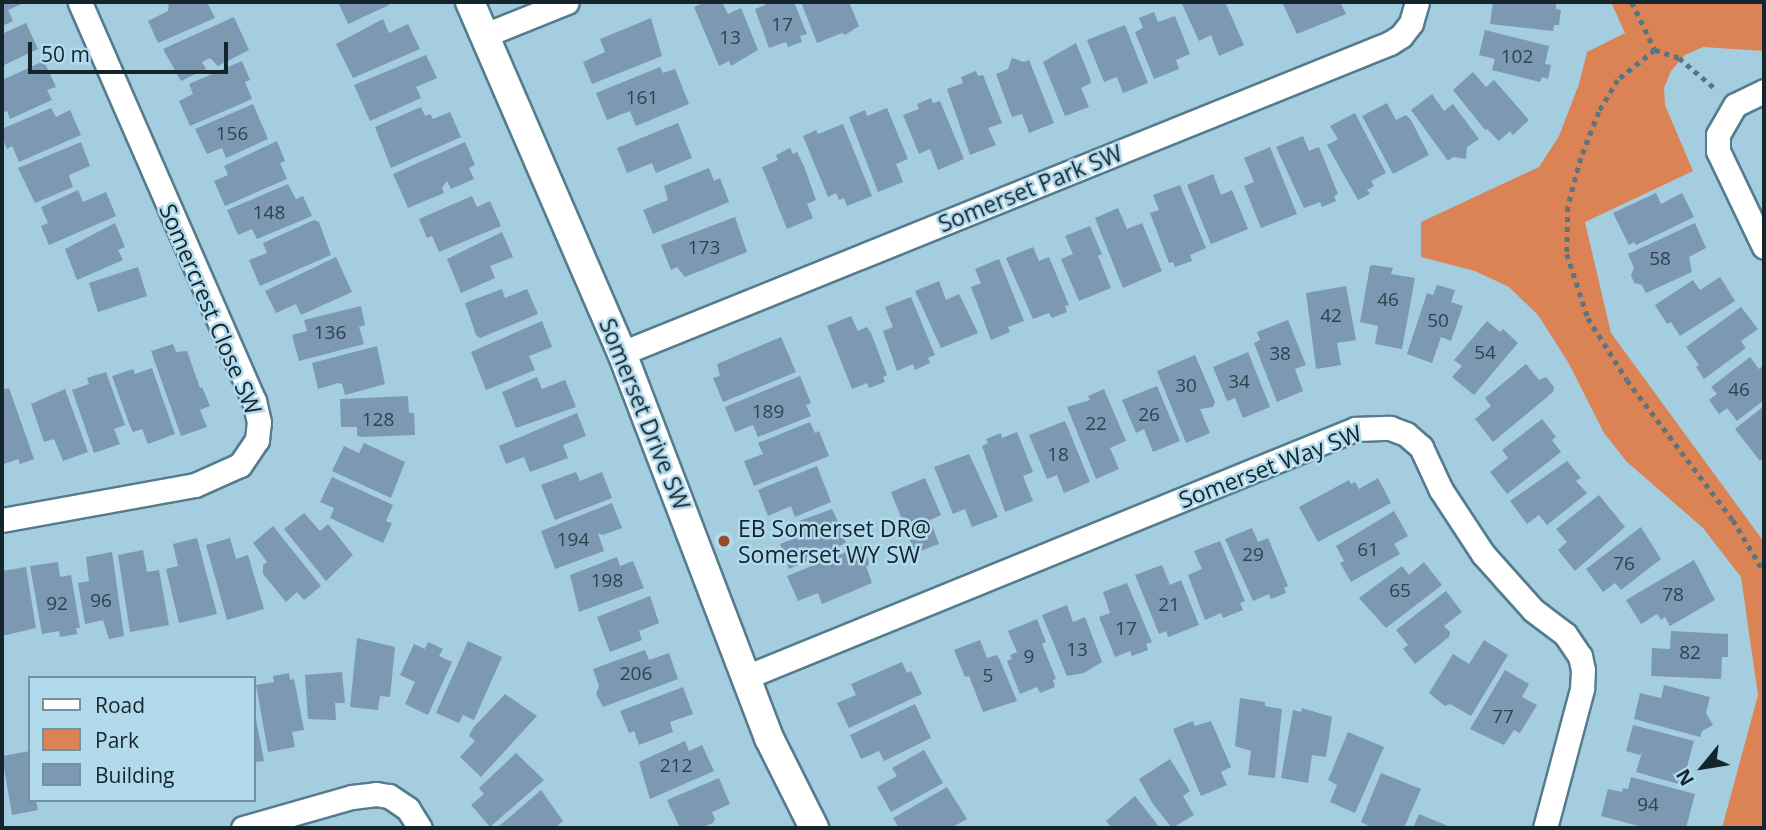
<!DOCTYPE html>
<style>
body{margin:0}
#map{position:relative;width:1766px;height:830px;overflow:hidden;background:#a4cde0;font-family:"Open Sans",sans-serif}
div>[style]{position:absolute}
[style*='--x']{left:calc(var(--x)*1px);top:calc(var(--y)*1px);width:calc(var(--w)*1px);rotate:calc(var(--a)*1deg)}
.green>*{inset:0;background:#db8355}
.building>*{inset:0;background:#7c98b2}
.path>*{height:4.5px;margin-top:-2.25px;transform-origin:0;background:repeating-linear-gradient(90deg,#597582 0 5px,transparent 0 10px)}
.roads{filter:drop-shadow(2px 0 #557c8d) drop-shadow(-2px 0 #557c8d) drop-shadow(0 2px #557c8d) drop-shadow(0 -2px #557c8d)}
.minor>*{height:23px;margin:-11.5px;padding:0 11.5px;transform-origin:11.5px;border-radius:11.5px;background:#fff}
.tertiary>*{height:28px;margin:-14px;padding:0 14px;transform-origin:14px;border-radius:14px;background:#fff}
.dots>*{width:19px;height:19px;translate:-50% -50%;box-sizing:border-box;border:4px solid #b1daed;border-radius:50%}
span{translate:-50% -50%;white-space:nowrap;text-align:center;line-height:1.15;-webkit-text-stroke:5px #b1daed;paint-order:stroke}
.number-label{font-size:19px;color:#2f424e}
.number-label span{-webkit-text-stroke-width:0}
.street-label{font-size:23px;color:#15252c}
.poi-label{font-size:23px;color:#15252c}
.left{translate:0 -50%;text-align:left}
.frame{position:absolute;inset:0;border:4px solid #15252c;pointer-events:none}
.legend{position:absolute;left:28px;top:676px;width:228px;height:126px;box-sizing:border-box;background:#b1daed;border:2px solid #7392a0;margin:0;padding:9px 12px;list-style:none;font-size:21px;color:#15252c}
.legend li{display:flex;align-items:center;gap:14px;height:35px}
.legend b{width:35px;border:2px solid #7392a0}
.north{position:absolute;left:1668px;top:732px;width:70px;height:70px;-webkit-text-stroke:5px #b1daed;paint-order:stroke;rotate:240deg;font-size:19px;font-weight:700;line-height:28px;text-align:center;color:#15252c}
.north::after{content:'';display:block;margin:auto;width:24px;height:32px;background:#15252c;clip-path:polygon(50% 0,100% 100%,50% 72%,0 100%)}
.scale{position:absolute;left:28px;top:42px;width:200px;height:32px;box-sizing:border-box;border:4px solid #15252c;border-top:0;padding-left:9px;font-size:21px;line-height:24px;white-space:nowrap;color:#15252c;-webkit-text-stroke:5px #b1daed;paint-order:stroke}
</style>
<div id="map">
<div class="green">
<div style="clip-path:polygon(1611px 2px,1764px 2px,1764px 51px,1703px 47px,1685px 55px,1671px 71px,1664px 88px,1665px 105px,1693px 171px,1585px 222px,1611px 333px,1764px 542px,1764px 828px,1722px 828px,1758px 695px,1741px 577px,1703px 528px,1627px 462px,1604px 433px,1568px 362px,1538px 315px,1509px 287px,1475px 271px,1421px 257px,1421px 222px,1539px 167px,1559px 136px,1579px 84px,1587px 52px,1625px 33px)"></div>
</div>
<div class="building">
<div style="clip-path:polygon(2px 2px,26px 2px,8px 10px,13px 21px,2px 26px)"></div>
<div style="clip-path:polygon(169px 2px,207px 2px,215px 18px,158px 43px,148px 21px,168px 11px)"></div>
<div style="clip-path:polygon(338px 2px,388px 2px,389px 5px,348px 24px)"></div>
<div style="clip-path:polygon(706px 2px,722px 2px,728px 14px,741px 8px,758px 50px,731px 66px,729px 61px,719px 66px,694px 7px)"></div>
<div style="clip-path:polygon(764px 2px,794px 2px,807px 34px,800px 36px,802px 42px,788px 47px,786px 42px,769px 48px,755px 9px,765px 5px)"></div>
<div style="clip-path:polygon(801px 2px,849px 2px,859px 26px,845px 35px,842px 33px,817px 43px)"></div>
<div style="clip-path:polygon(1187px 2px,1225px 2px,1244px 45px,1219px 56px,1211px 35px,1199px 41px,1182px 4px)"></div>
<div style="clip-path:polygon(1282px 2px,1340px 2px,1346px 14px,1297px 34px)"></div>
<div style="clip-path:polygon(1493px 2px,1556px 2px,1556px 9px,1561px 10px,1559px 25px,1554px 25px,1553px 31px,1490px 24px)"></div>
<div style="clip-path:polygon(1154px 12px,1158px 22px,1175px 16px,1190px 54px,1176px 60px,1179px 69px,1154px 79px,1135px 32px,1143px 28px,1139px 18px)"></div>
<div style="clip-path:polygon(234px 17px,249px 50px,218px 66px,210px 58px,202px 62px,206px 69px,181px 81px,163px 49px)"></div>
<div style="clip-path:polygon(651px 18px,662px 56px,592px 84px,583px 62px,605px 52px,600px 39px)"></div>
<div style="clip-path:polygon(383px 19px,389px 33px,408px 24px,420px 49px,353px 78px,336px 44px)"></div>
<div style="clip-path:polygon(26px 23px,38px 49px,2px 66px,2px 34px)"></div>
<div style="clip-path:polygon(1125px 25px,1148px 83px,1123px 93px,1117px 77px,1104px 82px,1087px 40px)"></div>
<div style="clip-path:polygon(1485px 30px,1549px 46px,1545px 64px,1551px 65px,1548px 79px,1542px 77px,1540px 82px,1492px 70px,1495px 59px,1479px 55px)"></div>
<div style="clip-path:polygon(1076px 43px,1090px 78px,1091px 83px,1081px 88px,1089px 107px,1065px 116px,1043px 62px)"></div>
<div style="clip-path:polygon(426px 55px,437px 78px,416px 87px,421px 98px,370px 121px,354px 85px)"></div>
<div style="clip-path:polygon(1012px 58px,1024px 62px,1029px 60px,1054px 123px,1029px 133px,1022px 114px,1012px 117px,996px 74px,1008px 69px)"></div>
<div style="clip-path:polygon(44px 61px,56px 87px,47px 90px,52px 100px,10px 119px,7px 111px,2px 113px,2px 80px)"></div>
<div style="clip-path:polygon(242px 61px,250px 80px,245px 82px,252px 99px,190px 126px,179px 101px,193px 94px,189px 84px)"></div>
<div style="clip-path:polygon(660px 67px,663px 73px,675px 69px,689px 104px,636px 126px,630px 111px,607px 120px,596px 93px)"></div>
<div style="clip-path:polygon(976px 71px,978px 76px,983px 75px,1002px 123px,988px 128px,996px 145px,970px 155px,947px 89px,963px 83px,961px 77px)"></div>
<div style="clip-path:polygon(1473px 72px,1486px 87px,1494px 80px,1529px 120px,1513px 135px,1510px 131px,1499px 141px,1487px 129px,1485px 130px,1453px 90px)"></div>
<div style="clip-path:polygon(1432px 94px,1444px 111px,1453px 104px,1479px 139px,1467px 147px,1466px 159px,1453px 157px,1448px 161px,1411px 110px)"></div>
<div style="clip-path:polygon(931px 98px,933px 103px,940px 101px,964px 159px,938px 170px,930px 149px,919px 154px,903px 115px,919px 109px,917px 104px)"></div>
<div style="clip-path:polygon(1387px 103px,1396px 120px,1406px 115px,1411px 120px,1429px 155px,1393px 174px,1362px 116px)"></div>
<div style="clip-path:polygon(253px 104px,268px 139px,226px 158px,222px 148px,207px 154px,195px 129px)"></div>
<div style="clip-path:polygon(421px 107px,425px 116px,430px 114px,433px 119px,450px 112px,461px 137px,391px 168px,375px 127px)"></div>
<div style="clip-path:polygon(51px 108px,56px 117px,70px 110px,81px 135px,19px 162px,12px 146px,7px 149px,2px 137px,4px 128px)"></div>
<div style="clip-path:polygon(887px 108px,908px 159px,896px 164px,903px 182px,878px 192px,849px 117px,865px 110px,867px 116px)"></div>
<div style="clip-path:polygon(1355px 113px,1386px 173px,1371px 181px,1374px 186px,1367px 190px,1370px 194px,1358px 200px,1327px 145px,1338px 139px,1330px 126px)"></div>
<div style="clip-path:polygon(678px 123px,692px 158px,656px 173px,652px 163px,627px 173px,617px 148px)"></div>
<div style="clip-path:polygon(843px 124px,872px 196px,847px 206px,844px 198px,839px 200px,836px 193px,828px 197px,803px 136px,816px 130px,818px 134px)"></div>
<div style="clip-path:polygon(1303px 136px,1309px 151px,1319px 147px,1338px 194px,1334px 196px,1336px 201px,1322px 207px,1320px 202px,1304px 208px,1276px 147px)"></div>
<div style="clip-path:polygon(277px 141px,285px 161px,280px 163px,287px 179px,225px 206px,214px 181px,228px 175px,224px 166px)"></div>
<div style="clip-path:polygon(81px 142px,90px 166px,71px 174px,69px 176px,73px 187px,35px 203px,18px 168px)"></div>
<div style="clip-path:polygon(465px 142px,475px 165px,469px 168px,474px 179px,451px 189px,447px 181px,442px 188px,444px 193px,408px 208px,393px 174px)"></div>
<div style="clip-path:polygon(1270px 147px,1297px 214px,1261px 228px,1244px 186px,1254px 182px,1244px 158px)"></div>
<div style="clip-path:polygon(790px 148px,793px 154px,797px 152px,804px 166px,816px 200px,807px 204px,813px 218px,787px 229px,762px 167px,778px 160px,776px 155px)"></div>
<div style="clip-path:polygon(709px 168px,714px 181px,720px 178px,729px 202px,653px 234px,643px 210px,668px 200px,664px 186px)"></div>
<div style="clip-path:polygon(1213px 174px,1221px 195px,1232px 190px,1248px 229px,1211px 244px,1187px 185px)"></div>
<div style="clip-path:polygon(288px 184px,296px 199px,303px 196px,312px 216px,257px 239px,252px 229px,238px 235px,227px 210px)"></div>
<div style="clip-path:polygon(1180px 185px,1206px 248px,1190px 255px,1192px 261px,1175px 267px,1173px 262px,1169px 263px,1150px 213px,1159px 210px,1153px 195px)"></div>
<div style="clip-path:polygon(78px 190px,83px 202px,106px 192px,116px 216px,49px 245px,41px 226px,48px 223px,41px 207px)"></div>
<div style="clip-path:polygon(1656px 193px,1661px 204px,1682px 193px,1694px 217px,1636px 245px,1634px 242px,1629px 245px,1613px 213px)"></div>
<div style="clip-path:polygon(472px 196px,477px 207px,490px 201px,501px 226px,439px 252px,432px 236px,427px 238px,419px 219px)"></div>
<div style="clip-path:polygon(1118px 208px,1127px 229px,1142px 223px,1162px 271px,1123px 288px,1095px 218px)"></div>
<div style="clip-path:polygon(735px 217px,747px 252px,685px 277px,677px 267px,671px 270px,661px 245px)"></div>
<div style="clip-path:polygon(314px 220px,319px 222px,331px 255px,260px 286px,249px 260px,267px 253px,263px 243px)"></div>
<div style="clip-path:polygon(115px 223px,125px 247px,118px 250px,123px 260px,77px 280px,65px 249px)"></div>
<div style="clip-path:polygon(1695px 223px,1706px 248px,1689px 257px,1692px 272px,1646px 293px,1642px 285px,1634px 283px,1631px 275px,1634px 268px,1628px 254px)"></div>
<div style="clip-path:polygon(1090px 226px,1102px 254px,1098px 256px,1111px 288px,1079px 301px,1061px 259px,1073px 254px,1065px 236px)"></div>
<div style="clip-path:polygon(502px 232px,513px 257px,490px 266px,495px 278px,461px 293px,447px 259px)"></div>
<div style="clip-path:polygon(1033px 247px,1039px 261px,1049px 257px,1069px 305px,1065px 306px,1067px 312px,1052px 318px,1049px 313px,1033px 319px,1006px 258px)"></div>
<div style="clip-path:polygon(336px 257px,352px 292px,301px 315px,296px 304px,276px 313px,265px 291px)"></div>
<div style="clip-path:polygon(999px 259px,1024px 321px,1008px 327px,1010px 332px,991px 340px,971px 287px,981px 283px,975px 269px)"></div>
<div style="clip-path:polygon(1373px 265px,1393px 268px,1391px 274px,1415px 278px,1402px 349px,1375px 344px,1378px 326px,1360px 322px,1370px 266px)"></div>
<div style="clip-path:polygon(138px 267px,147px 296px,98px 312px,89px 283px)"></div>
<div style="clip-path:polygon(1720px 277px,1735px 301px,1680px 336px,1671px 322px,1667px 324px,1655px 305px,1693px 280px,1700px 290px)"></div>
<div style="clip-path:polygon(939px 281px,946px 300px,959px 294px,978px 333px,941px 348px,915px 291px)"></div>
<div style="clip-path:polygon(1437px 285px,1455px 290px,1451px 302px,1463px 306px,1451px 341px,1441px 337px,1432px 363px,1407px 354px,1427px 293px,1433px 295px)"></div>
<div style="clip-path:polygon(1346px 286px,1356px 340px,1337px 343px,1341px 365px,1316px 369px,1306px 293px)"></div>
<div style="clip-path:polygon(502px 289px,505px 298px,527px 289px,538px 314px,480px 338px,476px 335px,465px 303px)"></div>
<div style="clip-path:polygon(911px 297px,935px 355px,928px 358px,930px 363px,915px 370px,913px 364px,897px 371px,883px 331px,893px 327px,885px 307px)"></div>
<div style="clip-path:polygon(361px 306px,365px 325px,359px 327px,364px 344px,299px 361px,292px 335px,307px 331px,304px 320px)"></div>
<div style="clip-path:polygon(1741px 307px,1758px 329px,1741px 341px,1746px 348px,1704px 379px,1696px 367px,1699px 365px,1686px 347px)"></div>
<div style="clip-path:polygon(851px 316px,858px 331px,867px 327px,871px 333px,887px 375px,883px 377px,885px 382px,869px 388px,867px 383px,852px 389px,827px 326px)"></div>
<div style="clip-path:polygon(1288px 320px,1306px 365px,1295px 369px,1303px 391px,1277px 402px,1254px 343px,1260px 340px,1257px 332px)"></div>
<div style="clip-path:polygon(542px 321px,552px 347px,529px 356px,535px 370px,486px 390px,471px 352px)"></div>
<div style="clip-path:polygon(1487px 321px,1500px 332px,1503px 329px,1518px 343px,1474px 395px,1452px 377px,1462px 366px,1454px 360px)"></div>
<div style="clip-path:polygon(781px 337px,796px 372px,723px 402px,713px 378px,720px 376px,717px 364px)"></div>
<div style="clip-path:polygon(173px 344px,176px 352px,187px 351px,200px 388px,202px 387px,210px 406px,200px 410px,207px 427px,181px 436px,151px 351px)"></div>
<div style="clip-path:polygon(377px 346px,385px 384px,345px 395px,342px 384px,338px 383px,318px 389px,312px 363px)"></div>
<div style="clip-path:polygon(1248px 352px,1270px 407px,1243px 418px,1235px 398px,1227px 401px,1213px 367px)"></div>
<div style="clip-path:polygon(1195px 355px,1215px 402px,1213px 407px,1200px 409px,1210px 433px,1186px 443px,1157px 371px)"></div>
<div style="clip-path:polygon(1750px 357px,1759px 369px,1764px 365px,1764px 400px,1737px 421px,1727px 408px,1719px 414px,1709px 400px,1717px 394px,1711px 387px)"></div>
<div style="clip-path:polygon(1526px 364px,1539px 380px,1546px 377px,1554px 387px,1553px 392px,1493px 442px,1475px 419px,1491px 406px,1485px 398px)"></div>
<div style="clip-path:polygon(152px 368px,175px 434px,148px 444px,142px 429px,133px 432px,130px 426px,112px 376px,133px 369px,135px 374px)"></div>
<div style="clip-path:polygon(106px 372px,125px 425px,114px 429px,120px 444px,94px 453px,72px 390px,89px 384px,87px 378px)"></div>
<div style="clip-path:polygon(800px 376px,811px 403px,806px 405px,811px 416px,758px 437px,753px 425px,735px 432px,725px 407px)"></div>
<div style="clip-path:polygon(537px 377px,542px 389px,565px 380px,576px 407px,516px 428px,502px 392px)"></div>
<div style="clip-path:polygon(1157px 386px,1180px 441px,1153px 452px,1144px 429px,1136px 433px,1122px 400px)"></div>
<div style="clip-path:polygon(9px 388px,34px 459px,20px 464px,18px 459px,4px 464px,2px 457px,2px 390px)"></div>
<div style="clip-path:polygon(65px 389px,88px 452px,63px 461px,54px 439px,44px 442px,31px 404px)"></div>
<div style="clip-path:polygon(1104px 389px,1126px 441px,1110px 448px,1119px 469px,1096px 479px,1067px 407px,1090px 400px,1088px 396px)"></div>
<div style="clip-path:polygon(408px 396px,409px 413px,414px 413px,415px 435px,364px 437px,357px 436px,357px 427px,341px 427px,340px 399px)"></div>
<div style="clip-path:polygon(1764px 406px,1764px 458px,1760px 461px,1735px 429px)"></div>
<div style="clip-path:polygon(577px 413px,586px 436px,563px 445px,568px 458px,530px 472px,524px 457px,506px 464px,499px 446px)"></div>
<div style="clip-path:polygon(1542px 419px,1556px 437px,1552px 440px,1561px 452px,1507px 494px,1490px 472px,1508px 458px,1502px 450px)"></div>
<div style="clip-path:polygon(1065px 421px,1090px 482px,1064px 493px,1057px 475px,1047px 479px,1029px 435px)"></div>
<div style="clip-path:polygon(810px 422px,815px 433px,819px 431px,829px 456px,754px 486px,744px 461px,763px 454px,758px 443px)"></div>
<div style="clip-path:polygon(1017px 432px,1033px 472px,1023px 476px,1033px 501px,1005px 512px,982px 446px,988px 443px,986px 439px,1001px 433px,1002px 438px)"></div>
<div style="clip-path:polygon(364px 443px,405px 462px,391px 498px,332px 471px,344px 446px,359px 453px)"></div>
<div style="clip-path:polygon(969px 454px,998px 517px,972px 527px,965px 509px,953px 514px,934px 467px)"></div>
<div style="clip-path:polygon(1567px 461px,1581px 478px,1576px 481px,1587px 493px,1547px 525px,1539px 515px,1527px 524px,1510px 501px)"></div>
<div style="clip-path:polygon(817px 466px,831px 502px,795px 517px,791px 506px,768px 516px,758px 490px)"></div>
<div style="clip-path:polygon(576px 472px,580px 481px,602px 472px,612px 498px,555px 520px,541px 485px)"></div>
<div style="clip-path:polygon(332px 477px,393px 505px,386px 521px,392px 523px,383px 543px,330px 518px,334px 508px,320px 502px)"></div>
<div style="clip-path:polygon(925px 478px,941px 515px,930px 520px,939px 544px,915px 553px,891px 492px)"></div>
<div style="clip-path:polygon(1378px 478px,1391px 503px,1318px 542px,1299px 507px,1349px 480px,1351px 484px,1355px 482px,1359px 489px)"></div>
<div style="clip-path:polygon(1599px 495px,1625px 527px,1575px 571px,1558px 550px,1567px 542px,1556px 529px)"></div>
<div style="clip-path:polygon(612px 503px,622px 528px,603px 535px,598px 533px,604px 551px,555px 569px,541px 531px)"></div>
<div style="clip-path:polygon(832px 509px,840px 526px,848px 530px,844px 538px,846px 543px,789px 569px,780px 544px,803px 535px,799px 521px)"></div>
<div style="clip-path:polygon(1394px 511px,1408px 536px,1394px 544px,1400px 554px,1351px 582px,1340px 563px,1344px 561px,1336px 546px)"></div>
<div style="clip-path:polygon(304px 513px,320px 531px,328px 524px,353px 555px,326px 581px,284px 529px)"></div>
<div style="clip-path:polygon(273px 526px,321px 586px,304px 600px,297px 592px,286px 602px,263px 574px,263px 565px,267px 562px,253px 543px)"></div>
<div style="clip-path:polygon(1641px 527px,1661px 559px,1621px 590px,1615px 583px,1603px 592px,1586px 569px)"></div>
<div style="clip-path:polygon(1252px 528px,1258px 542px,1268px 538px,1288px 586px,1284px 588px,1286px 593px,1271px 599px,1269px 594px,1253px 601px,1225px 539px)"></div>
<div style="clip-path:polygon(197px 538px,217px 614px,179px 623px,166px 569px,178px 566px,173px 544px)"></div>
<div style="clip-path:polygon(230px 538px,236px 559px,248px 555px,264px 609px,227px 620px,206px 545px)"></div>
<div style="clip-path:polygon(1220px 541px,1245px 601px,1240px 603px,1243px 610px,1223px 618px,1221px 613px,1205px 620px,1188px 575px,1202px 569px,1194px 551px)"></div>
<div style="clip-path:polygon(861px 546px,868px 558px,869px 565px,866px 566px,872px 583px,822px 604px,818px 593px,798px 601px,787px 576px)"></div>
<div style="clip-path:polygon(143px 550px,147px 572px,159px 570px,169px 625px,130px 632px,118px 555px)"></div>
<div style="clip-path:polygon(112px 552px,124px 636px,109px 639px,103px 620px,85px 624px,78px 583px,89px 581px,86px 557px)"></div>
<div style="clip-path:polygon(617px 557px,620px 566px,633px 561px,644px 588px,579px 612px,570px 575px)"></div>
<div style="clip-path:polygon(1694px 560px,1715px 600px,1670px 626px,1665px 617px,1661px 620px,1657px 614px,1641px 624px,1626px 600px)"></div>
<div style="clip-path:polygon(58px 562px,60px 577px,71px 575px,80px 628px,76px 628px,77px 634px,60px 637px,59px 631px,42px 634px,30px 566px)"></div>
<div style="clip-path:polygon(1424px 562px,1442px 585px,1386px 628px,1359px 598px,1402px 566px,1409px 575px)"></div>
<div style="clip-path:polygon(1162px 565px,1170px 585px,1181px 580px,1199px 625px,1168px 637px,1166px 631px,1159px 634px,1135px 575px)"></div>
<div style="clip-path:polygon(26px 567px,36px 628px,2px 636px,2px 571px)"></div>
<div style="clip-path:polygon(1127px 583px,1152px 642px,1146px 644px,1148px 650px,1132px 656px,1130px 651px,1115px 657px,1099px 617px,1110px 613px,1103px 592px)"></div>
<div style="clip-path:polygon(1446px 591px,1462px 612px,1444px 626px,1450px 632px,1449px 637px,1415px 664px,1403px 649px,1408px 645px,1396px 630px)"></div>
<div style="clip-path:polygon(650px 596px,659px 623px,639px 631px,642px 640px,610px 652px,597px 617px)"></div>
<div style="clip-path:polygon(1067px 605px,1073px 622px,1085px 617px,1102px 662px,1084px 673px,1067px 676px,1042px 615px)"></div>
<div style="clip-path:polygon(1037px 619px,1046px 642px,1042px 644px,1056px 679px,1053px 680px,1055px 687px,1040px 693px,1037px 687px,1020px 694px,1007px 661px,1012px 659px,1010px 655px,1017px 652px,1008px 631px)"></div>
<div style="clip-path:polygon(1671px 631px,1728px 634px,1728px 657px,1722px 657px,1721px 679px,1651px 676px,1652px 648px,1670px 649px)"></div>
<div style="clip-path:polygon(357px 638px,395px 647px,390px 697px,380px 696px,378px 710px,350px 707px)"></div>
<div style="clip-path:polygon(980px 640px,987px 658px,996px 655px,999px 658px,1017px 701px,983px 712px,969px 676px,965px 677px,954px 650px)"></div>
<div style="clip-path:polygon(1484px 640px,1508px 655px,1471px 716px,1450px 704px,1445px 706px,1429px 693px,1453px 654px,1469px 664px)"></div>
<div style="clip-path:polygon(468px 641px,502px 657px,474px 720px,463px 715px,459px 723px,436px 713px)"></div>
<div style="clip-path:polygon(428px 642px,443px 649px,439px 656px,452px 662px,428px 715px,405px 704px,415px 682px,400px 675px,414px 644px,425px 649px)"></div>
<div style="clip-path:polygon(645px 650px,649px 660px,669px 653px,678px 679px,603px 707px,596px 694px,599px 686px,593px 669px)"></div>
<div style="clip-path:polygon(902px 662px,907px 673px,911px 671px,922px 694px,849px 728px,837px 703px,856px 695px,851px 684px)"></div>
<div style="clip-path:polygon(1505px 670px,1529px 684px,1522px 697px,1537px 705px,1520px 733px,1514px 730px,1504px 745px,1470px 729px)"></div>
<div style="clip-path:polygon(342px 672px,345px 703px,335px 703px,336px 720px,308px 719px,305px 675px)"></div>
<div style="clip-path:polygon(289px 673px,290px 680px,294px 679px,304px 730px,292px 732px,295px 747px,268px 752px,256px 685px,274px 682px,273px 676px)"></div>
<div style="clip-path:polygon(1664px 685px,1710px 697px,1706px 713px,1713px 725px,1702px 731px,1700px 737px,1634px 719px,1640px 693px,1661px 698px)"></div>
<div style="clip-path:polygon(683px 687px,693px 714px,670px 722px,673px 732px,639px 745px,634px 731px,629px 733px,620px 711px)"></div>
<div style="clip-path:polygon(505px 694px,537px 716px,481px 777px,460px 757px,475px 741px,469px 736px,473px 728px)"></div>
<div style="clip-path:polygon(1240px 698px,1265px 702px,1265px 706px,1282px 709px,1275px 778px,1248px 775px,1251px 751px,1235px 746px)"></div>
<div style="clip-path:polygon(915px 704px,931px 738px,884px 761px,879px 751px,861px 759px,850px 735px)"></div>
<div style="clip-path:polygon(1302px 708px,1332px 717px,1326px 757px,1312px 755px,1308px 783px,1281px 778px,1293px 710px,1301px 712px)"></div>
<div style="clip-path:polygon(254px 709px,264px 761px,254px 762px)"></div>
<div style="clip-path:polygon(1193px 721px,1195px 726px,1211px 721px,1231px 767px,1221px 772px,1227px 785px,1201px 796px,1173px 729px)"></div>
<div style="clip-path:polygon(1633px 725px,1694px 741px,1682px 785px,1636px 772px,1642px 752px,1640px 755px,1626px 751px)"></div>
<div style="clip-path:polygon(1348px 732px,1384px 747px,1355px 813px,1330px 802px,1337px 785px,1328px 780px)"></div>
<div style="clip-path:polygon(685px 741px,689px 751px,702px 745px,714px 771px,650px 799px,639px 762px)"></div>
<div style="clip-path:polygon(924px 750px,943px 783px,891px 812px,877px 787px,897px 776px,892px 768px)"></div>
<div style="clip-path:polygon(30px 751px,30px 800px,36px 800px,38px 810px,12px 815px,2px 756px)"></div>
<div style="clip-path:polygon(516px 753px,544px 780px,490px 827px,471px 805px,484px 794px,479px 788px)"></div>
<div style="clip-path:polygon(1170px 759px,1190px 791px,1183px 796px,1194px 815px,1172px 828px,1153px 804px,1139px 779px)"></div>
<div style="clip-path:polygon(1381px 773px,1421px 789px,1404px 828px,1373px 828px,1361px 822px)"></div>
<div style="clip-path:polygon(1631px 777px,1695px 794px,1686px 828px,1646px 828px,1601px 816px,1608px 789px,1622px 792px,1623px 788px,1628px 789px)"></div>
<div style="clip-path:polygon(719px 778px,730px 804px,712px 812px,715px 819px,713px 823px,700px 828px,680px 828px,667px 800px)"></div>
<div style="clip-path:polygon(947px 787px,967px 819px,951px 828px,899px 828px,893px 818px)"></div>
<div style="clip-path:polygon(541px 790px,563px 821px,555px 828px,497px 828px)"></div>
<div style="clip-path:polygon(1135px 796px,1160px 828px,1112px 828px,1106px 821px)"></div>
<div style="clip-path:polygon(1419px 814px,1453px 828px,1413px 828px)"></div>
</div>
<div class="path">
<div style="--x:1632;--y:2;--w:53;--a:64.4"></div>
<div style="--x:1655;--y:50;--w:25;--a:18"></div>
<div style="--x:1679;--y:58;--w:50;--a:40.1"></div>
<div style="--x:1655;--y:50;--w:48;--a:141"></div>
<div style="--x:1618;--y:80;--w:37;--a:121"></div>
<div style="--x:1599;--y:112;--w:49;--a:111.4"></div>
<div style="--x:1581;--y:158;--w:51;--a:104.9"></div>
<div style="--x:1568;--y:207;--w:47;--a:91.2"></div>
<div style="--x:1567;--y:254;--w:67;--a:71.8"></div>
<div style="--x:1588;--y:318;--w:73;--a:57.8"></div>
<div style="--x:1627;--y:380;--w:176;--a:52.9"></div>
<div style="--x:1733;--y:520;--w:61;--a:59.2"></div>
</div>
<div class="roads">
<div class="minor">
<div style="--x:485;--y:35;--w:88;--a:-21.9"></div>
<div style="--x:1764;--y:91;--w:32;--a:154"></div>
<div style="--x:1735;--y:105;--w:34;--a:120"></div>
<div style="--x:1718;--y:135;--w:16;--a:90"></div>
<div style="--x:1718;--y:151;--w:106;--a:64.4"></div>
<div style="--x:622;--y:353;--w:828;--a:-21.98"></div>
<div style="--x:1390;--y:43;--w:13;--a:-32"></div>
<div style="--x:1401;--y:36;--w:16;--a:-52"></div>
<div style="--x:1411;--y:23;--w:22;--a:-74"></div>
<div style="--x:2;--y:520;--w:196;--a:-10.3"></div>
<div style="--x:195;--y:485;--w:49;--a:-24"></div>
<div style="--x:240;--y:465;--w:30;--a:-56"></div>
<div style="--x:257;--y:440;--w:18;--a:-84"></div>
<div style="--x:259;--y:422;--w:22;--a:-103"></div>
<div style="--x:254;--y:401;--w:435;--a:-113.6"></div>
<div style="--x:746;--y:677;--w:658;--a:-22.16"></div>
<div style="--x:1355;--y:429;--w:35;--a:-2"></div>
<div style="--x:1390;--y:428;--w:17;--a:21"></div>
<div style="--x:1406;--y:434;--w:20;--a:41"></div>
<div style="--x:1421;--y:447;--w:47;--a:65.1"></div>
<div style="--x:1441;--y:490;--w:77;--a:56.7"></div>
<div style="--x:1483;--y:554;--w:75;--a:48.2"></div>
<div style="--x:1533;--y:610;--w:40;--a:37"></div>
<div style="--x:1565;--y:634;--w:27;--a:56"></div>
<div style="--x:1580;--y:656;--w:14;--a:78"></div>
<div style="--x:1583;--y:670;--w:19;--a:93"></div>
<div style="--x:1582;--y:689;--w:144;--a:104.9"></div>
<div style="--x:243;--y:828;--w:113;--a:-15.9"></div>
<div style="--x:352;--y:797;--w:24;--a:-7"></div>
<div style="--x:376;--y:794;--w:13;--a:9"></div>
<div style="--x:389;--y:796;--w:23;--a:34"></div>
<div style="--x:408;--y:809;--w:22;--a:58"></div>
</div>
<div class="tertiary">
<div style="--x:470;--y:2;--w:382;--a:66.6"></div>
<div style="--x:622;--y:353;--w:412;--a:69.1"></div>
<div style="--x:769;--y:738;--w:101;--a:63.4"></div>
</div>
</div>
<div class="dots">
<div style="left:724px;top:541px;background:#954e28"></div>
</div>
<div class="number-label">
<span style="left:782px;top:25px">17</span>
<span style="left:730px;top:38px">13</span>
<span style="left:1517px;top:57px">102</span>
<span style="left:642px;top:98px">161</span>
<span style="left:232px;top:134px">156</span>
<span style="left:269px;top:213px">148</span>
<span style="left:704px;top:248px">173</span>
<span style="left:1660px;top:259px">58</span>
<span style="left:1388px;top:300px">46</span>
<span style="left:1331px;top:316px">42</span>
<span style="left:1438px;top:321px">50</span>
<span style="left:330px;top:333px">136</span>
<span style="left:1485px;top:353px">54</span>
<span style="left:1280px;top:354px">38</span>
<span style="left:1239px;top:382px">34</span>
<span style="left:1186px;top:386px">30</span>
<span style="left:1739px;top:390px">46</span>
<span style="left:768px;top:412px">189</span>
<span style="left:1149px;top:415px">26</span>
<span style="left:378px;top:420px">128</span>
<span style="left:1096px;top:424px">22</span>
<span style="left:1058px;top:455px">18</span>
<span style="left:573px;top:540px">194</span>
<span style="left:1368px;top:550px">61</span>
<span style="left:1253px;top:555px">29</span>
<span style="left:1624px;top:564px">76</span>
<span style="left:607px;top:581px">198</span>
<span style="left:1400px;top:591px">65</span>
<span style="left:1673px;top:595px">78</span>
<span style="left:101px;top:601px">96</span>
<span style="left:57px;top:604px">92</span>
<span style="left:1169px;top:605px">21</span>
<span style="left:1126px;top:629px">17</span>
<span style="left:1077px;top:650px">13</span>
<span style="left:1690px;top:653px">82</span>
<span style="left:1029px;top:657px">9</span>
<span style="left:636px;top:674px">206</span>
<span style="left:988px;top:676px">5</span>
<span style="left:1503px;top:717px">77</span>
<span style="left:676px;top:766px">212</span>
<span style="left:1648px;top:805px">94</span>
</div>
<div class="street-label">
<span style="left:1030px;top:188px;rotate:-22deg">Somerset Park SW</span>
<span style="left:211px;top:309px;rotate:67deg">Somercrest Close SW</span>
<span style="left:645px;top:414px;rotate:68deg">Somerset Drive SW</span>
<span style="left:1270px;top:466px;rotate:-21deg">Somerset Way SW</span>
</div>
<div class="poi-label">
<span class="left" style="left:738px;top:541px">EB Somerset DR@<br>Somerset WY SW</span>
</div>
<div class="frame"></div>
<ul class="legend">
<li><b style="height:9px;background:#fff"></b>Road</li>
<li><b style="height:19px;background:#db8355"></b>Park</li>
<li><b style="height:19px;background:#7c98b2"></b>Building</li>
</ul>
<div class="north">N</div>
<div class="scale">50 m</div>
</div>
